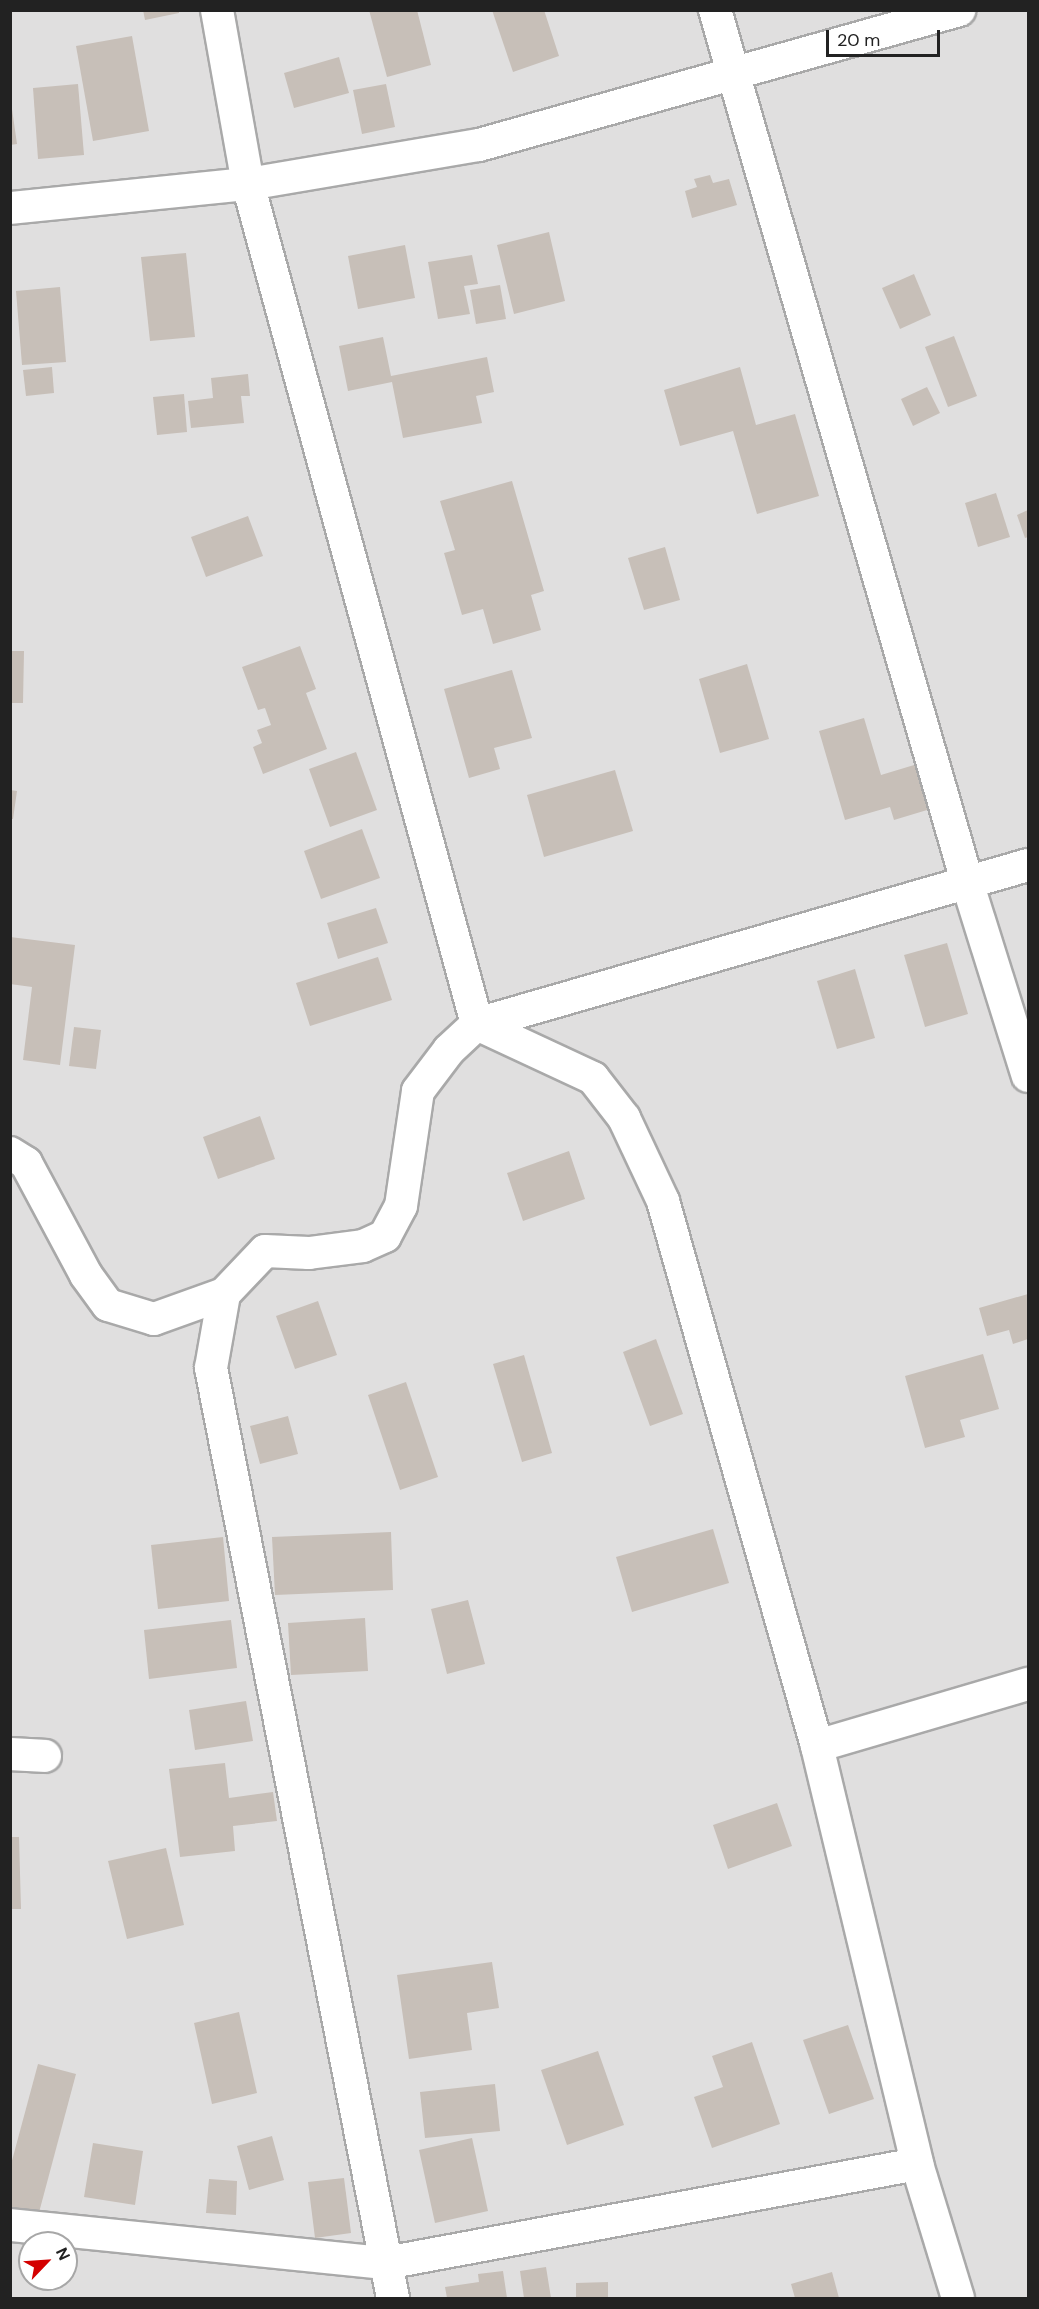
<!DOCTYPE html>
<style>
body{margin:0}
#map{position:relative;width:1039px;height:2309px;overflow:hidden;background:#f2efe9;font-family:"DM Sans",sans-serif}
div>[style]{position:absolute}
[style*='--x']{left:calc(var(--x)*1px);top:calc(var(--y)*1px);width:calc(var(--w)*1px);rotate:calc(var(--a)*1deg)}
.residential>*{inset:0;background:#e0dfdf}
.building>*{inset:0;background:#c7bfb8}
.roads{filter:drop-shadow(2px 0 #a9a9a9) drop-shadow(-2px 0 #a9a9a9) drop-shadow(0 2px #a9a9a9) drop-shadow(0 -2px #a9a9a9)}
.minor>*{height:32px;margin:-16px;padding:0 16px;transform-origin:16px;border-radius:16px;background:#fff}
span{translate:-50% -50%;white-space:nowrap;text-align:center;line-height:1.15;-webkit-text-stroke:5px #fff;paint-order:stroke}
.frame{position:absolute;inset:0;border:12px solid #222;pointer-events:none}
.north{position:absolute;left:18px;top:2231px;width:60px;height:60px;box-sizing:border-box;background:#fff;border:2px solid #a7a7a7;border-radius:50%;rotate:65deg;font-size:16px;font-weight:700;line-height:24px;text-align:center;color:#222}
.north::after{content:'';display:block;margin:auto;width:21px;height:27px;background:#d40000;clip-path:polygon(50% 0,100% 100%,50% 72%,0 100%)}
.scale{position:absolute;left:826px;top:30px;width:114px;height:27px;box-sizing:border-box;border:3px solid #222;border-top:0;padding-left:8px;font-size:18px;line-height:21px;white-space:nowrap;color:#222;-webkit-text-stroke:4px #fff;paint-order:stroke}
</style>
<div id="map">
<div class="residential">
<div style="clip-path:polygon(evenodd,11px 11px,1028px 11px,1028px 2298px,11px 2298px,11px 11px,30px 2243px,66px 2243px,66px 2279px,30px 2279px,30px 2243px)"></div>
</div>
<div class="building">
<div style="clip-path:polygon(143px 10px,179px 10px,179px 13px,145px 20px)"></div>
<div style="clip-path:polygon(369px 10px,417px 10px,431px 65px,387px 77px)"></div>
<div style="clip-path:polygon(492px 10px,544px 10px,559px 56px,513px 72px)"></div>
<div style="clip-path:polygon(132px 36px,149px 131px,93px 141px,76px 46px)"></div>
<div style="clip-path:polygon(339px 57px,349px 93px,294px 108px,284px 73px)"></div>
<div style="clip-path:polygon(78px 84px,84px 155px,38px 159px,33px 88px)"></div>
<div style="clip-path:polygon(386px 84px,395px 127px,362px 134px,353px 90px)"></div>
<div style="clip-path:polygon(12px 109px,17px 144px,10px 145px,10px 110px)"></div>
<div style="clip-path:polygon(710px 175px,713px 183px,729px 179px,737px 205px,692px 218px,685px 191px,697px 187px,694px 179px)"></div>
<div style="clip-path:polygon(549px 232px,565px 301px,514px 314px,497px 245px)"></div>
<div style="clip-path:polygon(405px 245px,415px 298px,358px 309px,348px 256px)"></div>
<div style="clip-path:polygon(186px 253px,195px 337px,150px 341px,141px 257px)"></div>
<div style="clip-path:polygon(472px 255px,478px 284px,464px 286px,470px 314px,438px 319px,428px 262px)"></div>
<div style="clip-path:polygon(914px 274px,931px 315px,900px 329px,882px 288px)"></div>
<div style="clip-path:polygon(500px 285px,506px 319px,476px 324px,470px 290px)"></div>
<div style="clip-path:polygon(60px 287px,66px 362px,22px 365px,16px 291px)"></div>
<div style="clip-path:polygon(954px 336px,977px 396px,948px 407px,925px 347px)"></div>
<div style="clip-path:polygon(383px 337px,391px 376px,487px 357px,494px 392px,476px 396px,482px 423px,403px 438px,392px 382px,348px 391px,339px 346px)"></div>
<div style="clip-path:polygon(52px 367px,54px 393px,26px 396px,23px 370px)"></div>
<div style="clip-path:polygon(740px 367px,756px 425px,795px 414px,819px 496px,757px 514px,733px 431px,680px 446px,664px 390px)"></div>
<div style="clip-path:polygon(248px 374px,250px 396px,241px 396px,244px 423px,191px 428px,188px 401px,213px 398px,211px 378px)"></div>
<div style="clip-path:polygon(927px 387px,940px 413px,913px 426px,901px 399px)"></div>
<div style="clip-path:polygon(184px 394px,187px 432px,157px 435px,153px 397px)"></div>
<div style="clip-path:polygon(512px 481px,544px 591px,531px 595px,541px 630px,493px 644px,483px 609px,462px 615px,444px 553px,455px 550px,440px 501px)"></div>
<div style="clip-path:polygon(996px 493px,1010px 537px,978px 547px,965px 503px)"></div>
<div style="clip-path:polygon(1028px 510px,1028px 537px,1025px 538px,1017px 515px)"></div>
<div style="clip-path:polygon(248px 516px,263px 556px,206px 577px,191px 537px)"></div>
<div style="clip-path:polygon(665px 547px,680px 600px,644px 610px,628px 558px)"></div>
<div style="clip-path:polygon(300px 646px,316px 689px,306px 693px,327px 749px,263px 774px,253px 747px,262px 743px,257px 730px,271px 725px,265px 708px,258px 710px,242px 667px)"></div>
<div style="clip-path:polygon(10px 651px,24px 651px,23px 703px,10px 703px)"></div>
<div style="clip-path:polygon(747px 664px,769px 739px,720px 753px,699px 679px)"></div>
<div style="clip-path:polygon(512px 670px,532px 738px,494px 748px,500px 769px,469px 778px,444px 689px)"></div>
<div style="clip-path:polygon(864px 718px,881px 775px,924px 762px,937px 807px,894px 820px,890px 807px,845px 820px,819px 731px)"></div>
<div style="clip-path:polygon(356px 752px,377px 810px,330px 827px,309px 769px)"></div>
<div style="clip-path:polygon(615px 770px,633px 831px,544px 857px,527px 795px)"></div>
<div style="clip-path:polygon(10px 790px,17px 791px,13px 819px,10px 819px)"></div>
<div style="clip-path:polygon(362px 829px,380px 878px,321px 899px,304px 851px)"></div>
<div style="clip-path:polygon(376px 908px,388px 943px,338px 959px,327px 923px)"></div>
<div style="clip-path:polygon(10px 937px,75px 945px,60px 1065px,23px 1060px,32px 987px,10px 984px)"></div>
<div style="clip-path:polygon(947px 943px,968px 1014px,925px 1027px,904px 955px)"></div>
<div style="clip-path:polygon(378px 957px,392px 1000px,310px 1026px,296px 983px)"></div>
<div style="clip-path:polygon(855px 969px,875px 1038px,837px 1049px,817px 981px)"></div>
<div style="clip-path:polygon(74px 1027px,101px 1030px,96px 1069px,69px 1066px)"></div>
<div style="clip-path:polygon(260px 1116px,275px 1159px,218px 1179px,203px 1137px)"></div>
<div style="clip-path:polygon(569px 1151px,585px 1199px,523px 1221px,507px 1173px)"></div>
<div style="clip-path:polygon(1028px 1294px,1028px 1339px,1013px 1344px,1009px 1330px,987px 1336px,979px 1308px)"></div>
<div style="clip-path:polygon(318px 1301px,337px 1355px,295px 1369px,276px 1316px)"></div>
<div style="clip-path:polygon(656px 1339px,683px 1414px,650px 1426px,623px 1352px)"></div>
<div style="clip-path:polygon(983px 1354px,999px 1409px,960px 1420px,965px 1437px,925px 1448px,905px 1376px)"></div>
<div style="clip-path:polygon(524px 1355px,552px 1453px,522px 1462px,493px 1364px)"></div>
<div style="clip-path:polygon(406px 1382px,438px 1477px,400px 1490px,368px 1395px)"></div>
<div style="clip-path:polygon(288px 1416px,298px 1454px,260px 1464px,250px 1426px)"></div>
<div style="clip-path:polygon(713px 1529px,729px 1583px,632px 1612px,616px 1557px)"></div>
<div style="clip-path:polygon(391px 1532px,393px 1590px,275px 1595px,272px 1537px)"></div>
<div style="clip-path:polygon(223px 1537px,229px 1601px,158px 1609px,151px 1545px)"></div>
<div style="clip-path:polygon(468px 1600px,485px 1664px,447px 1674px,431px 1609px)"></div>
<div style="clip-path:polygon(365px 1618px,368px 1671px,291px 1675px,288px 1623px)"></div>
<div style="clip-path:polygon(231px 1620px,237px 1668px,149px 1679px,144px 1630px)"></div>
<div style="clip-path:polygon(246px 1701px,253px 1741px,195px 1750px,189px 1710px)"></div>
<div style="clip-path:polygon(225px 1763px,229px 1798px,273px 1792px,277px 1821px,233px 1826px,235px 1851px,180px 1857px,169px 1769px)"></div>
<div style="clip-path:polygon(777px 1803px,792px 1846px,728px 1869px,713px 1825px)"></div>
<div style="clip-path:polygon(10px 1837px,19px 1837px,21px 1909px,10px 1909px)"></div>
<div style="clip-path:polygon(166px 1848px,184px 1925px,127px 1939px,108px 1861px)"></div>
<div style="clip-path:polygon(492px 1962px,499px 2008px,467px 2013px,472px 2050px,409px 2059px,397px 1975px)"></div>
<div style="clip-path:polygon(239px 2012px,257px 2093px,212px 2104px,194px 2023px)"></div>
<div style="clip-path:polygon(848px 2025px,874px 2099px,829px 2114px,803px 2040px)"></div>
<div style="clip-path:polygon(752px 2042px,780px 2124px,712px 2148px,694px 2097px,723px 2087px,712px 2056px)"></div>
<div style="clip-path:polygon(598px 2051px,624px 2125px,567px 2145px,541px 2070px)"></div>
<div style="clip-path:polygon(38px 2064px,76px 2074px,37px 2220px,10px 2213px,10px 2168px)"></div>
<div style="clip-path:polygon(495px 2084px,500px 2131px,425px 2138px,420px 2092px)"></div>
<div style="clip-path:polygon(272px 2136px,284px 2180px,249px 2190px,237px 2146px)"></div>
<div style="clip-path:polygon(472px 2138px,488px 2211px,435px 2223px,419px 2150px)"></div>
<div style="clip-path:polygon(93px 2143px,143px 2151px,135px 2205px,84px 2197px)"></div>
<div style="clip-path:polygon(344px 2178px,351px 2233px,315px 2238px,308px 2182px)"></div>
<div style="clip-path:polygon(209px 2179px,237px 2181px,236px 2215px,206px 2213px)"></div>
<div style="clip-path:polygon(546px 2267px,551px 2298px,524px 2298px,520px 2271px)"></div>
<div style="clip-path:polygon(503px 2271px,507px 2298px,447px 2298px,445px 2287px,479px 2282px,478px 2274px)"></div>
<div style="clip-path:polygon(832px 2272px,839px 2298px,795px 2298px,791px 2284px)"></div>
<div style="clip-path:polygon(608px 2282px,608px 2298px,576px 2298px,576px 2283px)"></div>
</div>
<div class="roads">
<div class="minor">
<div style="--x:217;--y:10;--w:177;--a:79.9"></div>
<div style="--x:248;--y:184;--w:871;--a:74.75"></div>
<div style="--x:477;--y:1024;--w:128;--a:25"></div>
<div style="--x:593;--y:1078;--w:51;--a:52.2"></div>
<div style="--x:624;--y:1118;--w:92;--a:64.8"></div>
<div style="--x:663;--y:1201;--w:566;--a:74.22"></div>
<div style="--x:817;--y:1746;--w:430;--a:76.5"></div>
<div style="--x:917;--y:2164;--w:140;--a:73"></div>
<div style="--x:715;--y:10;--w:911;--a:73.87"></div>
<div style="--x:968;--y:885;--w:200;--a:72.6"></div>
<div style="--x:10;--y:208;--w:239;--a:-5.8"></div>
<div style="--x:248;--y:184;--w:234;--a:-9.6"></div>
<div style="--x:479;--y:145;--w:499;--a:-15.7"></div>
<div style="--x:10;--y:1153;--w:19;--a:32"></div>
<div style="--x:26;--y:1163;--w:127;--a:61.8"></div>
<div style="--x:86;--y:1275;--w:37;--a:54"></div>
<div style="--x:108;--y:1305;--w:48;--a:16.9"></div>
<div style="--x:154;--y:1319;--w:74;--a:-19.7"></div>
<div style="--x:817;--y:1746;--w:220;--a:-16.4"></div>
<div style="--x:10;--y:1754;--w:35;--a:3"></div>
<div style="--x:10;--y:2225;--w:378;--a:5.8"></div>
<div style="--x:386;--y:2263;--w:540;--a:-10.56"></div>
<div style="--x:393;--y:2298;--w:948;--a:-101.07"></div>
<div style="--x:211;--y:1368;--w:75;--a:-80"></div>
<div style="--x:224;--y:1294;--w:59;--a:-46.4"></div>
<div style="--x:265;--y:1251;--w:44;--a:2.6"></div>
<div style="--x:309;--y:1253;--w:54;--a:-7.4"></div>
<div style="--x:363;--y:1246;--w:24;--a:-24"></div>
<div style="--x:385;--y:1236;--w:34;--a:-62"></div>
<div style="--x:401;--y:1206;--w:116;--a:-81.6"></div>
<div style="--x:418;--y:1091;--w:51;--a:-52.9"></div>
<div style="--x:449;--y:1050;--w:38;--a:-43"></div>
<div style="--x:477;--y:1024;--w:573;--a:-16.1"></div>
</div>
</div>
<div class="frame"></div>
<div class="north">N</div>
<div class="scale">20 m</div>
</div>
